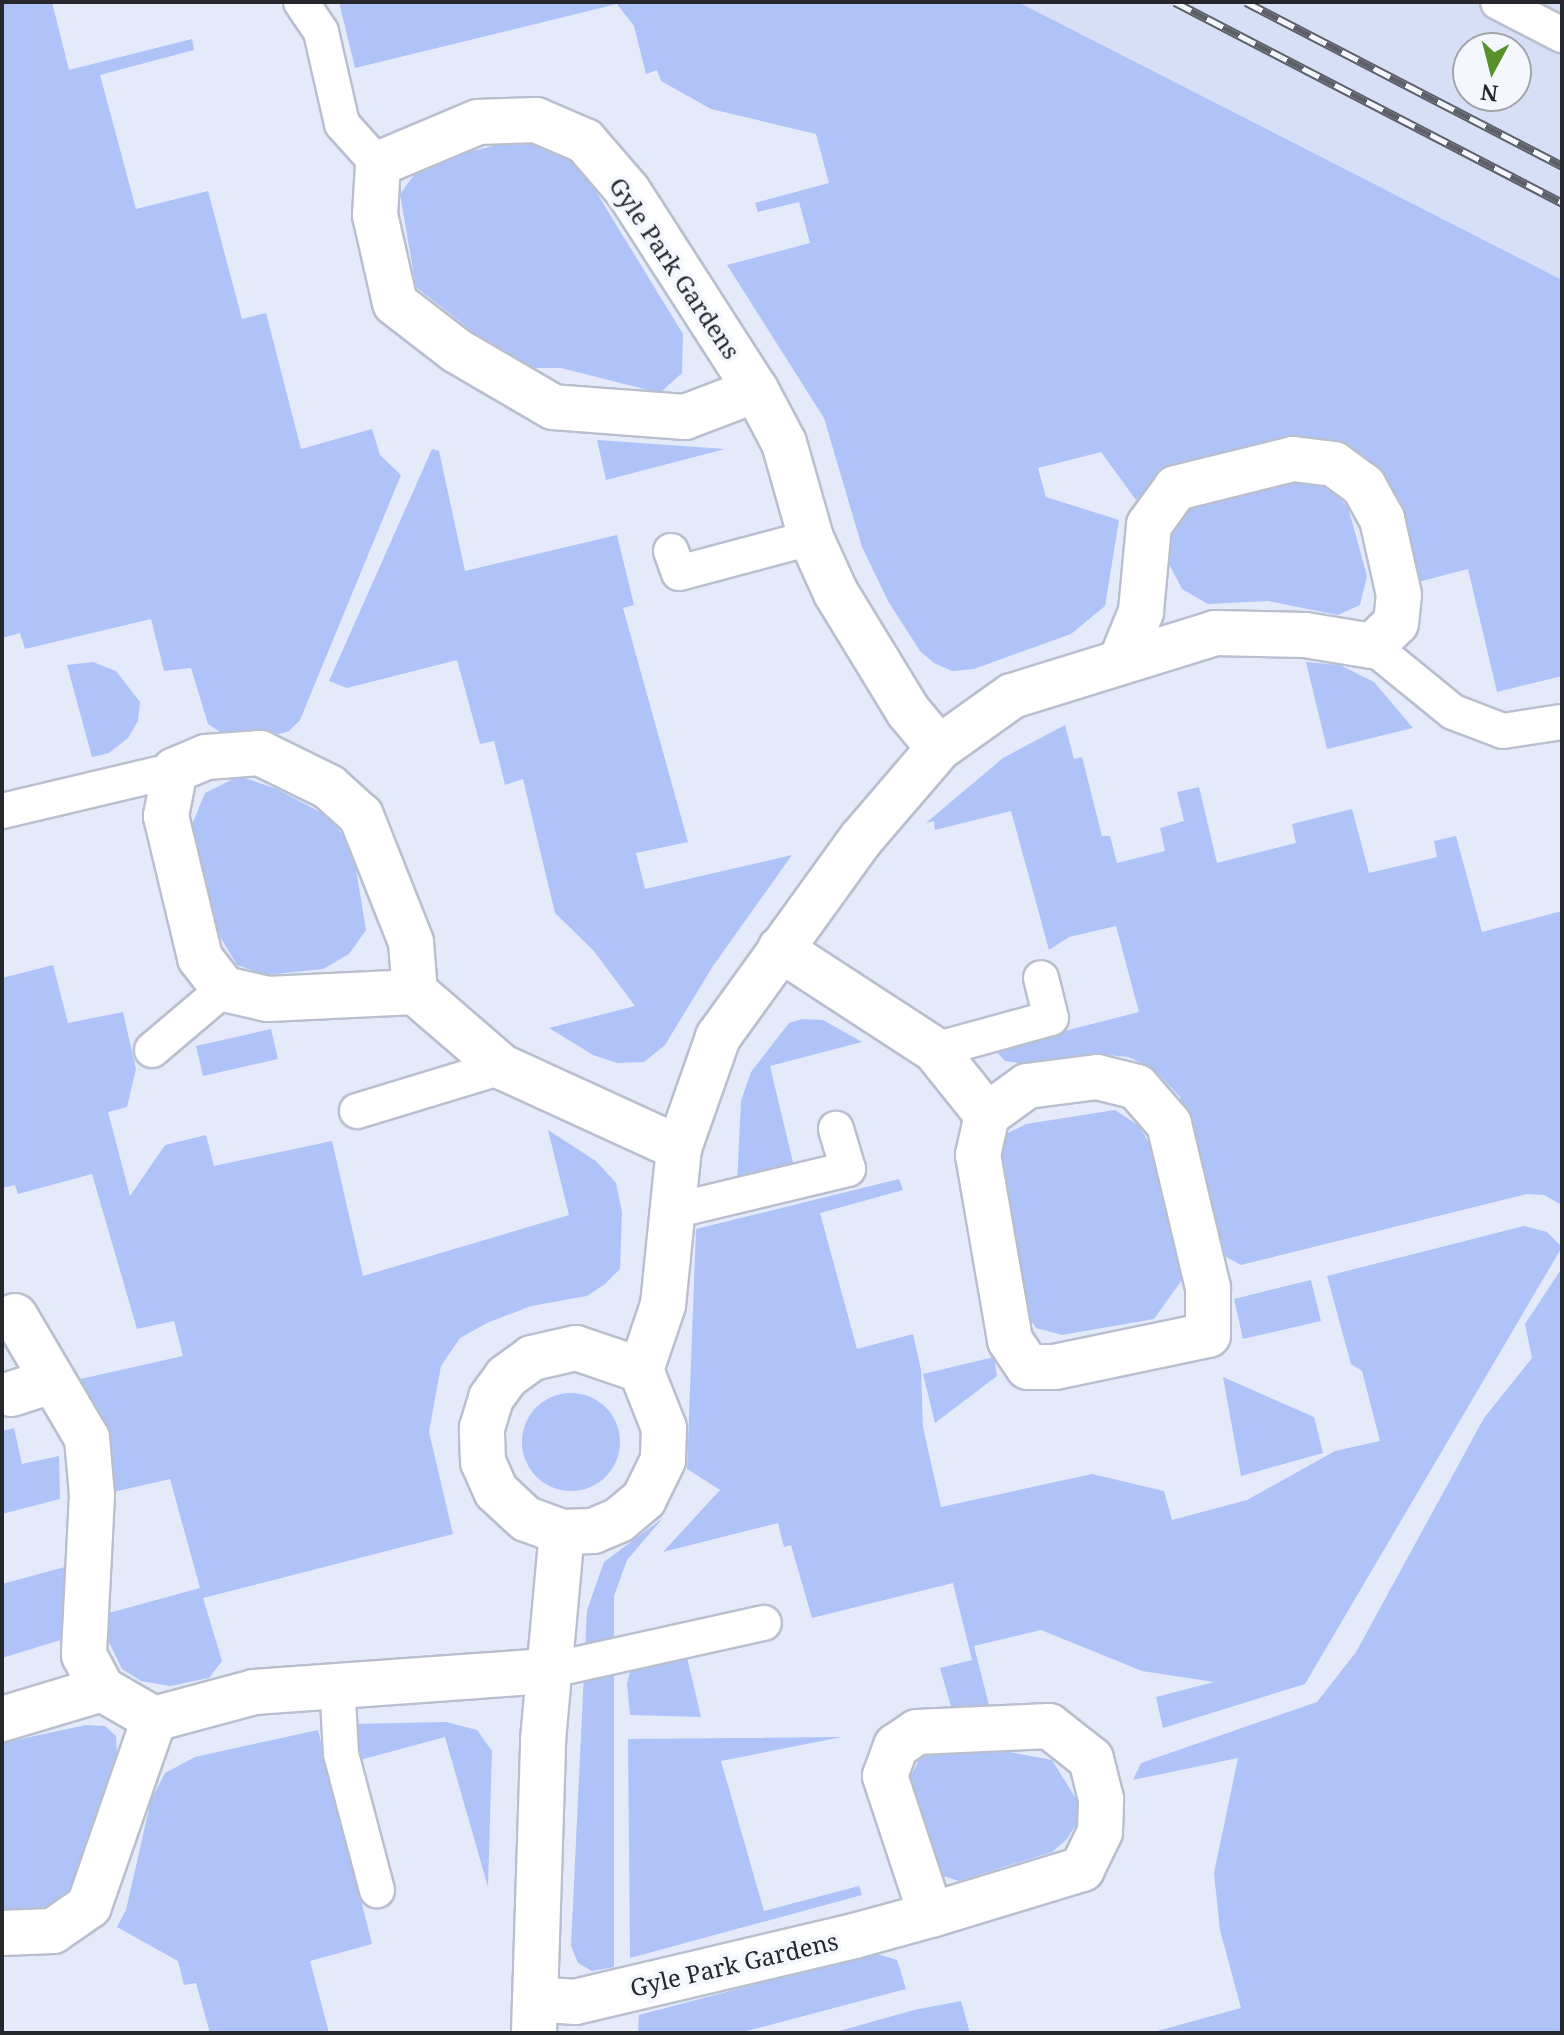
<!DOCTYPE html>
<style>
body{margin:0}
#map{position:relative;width:1564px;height:2035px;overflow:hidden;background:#e4eafa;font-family:"Noto Serif",serif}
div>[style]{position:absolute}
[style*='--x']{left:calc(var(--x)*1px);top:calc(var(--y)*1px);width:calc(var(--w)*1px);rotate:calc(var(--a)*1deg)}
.built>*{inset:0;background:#d7dff6}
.green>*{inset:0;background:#afc3f9}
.round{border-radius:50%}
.roads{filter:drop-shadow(2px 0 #b9bfce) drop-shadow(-2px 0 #b9bfce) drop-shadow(0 2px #b9bfce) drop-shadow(0 -2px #b9bfce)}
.lane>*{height:34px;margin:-17px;padding:0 17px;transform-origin:17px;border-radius:17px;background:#fff}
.street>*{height:44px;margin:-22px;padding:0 22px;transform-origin:22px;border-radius:22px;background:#fff}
.rail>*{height:9px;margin-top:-4.5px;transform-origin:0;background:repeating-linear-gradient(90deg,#f5f7fe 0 18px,#5d6069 0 36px);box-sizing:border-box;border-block:2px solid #5d6069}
span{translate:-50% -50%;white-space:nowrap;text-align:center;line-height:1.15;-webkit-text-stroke:8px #f5f7fe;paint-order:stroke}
.street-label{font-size:24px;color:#25272d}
.frame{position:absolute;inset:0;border:4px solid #25272d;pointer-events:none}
.north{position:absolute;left:1452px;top:32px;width:80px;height:80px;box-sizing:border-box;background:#f5f7fe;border:2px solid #a2a4aa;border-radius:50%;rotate:187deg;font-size:22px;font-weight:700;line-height:32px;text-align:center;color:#25272d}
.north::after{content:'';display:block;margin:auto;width:28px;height:36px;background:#58902c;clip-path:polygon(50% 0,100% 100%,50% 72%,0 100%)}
</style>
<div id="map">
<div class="built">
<div style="clip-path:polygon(evenodd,1018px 2px,1562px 2px,1562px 280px,1018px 2px,1468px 48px,1516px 48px,1516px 96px,1468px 96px,1468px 48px)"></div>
</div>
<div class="green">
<div style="clip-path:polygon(2px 2px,52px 2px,69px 70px,192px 39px,194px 50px,100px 75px,136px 209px,208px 191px,242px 319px,266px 313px,301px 449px,372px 429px,380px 455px,401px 475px,300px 720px,289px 731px,276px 735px,220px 732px,208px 724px,191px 668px,164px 671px,151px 619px,25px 649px,20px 633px,2px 638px)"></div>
<div style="clip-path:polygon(339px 2px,1018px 2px,1562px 280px,1562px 676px,1497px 692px,1468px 569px,1418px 582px,1361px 470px,1147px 492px,1136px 500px,1101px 452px,1038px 468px,1046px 497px,1119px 520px,1105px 606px,1071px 634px,974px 669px,952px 671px,934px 663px,920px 651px,888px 601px,862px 547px,824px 418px,727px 265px,810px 243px,799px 202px,758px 212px,755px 203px,829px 183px,816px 134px,711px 109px,661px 81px,657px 70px,646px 74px,634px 26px,617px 4px,355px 68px)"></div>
<div style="clip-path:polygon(526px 138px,555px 145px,579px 164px,683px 334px,682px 373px,660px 393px,561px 368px,535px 368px,481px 338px,416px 287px,400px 194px,423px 163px)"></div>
<div style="clip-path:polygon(597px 440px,725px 449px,606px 480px)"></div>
<div style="clip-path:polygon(432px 449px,439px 451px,465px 571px,617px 535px,634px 605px,623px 608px,688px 842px,636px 853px,645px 889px,792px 855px,713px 966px,665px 1045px,644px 1062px,617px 1063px,593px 1055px,549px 1028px,635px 1006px,593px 950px,555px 913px,523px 779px,505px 785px,494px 741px,480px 744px,457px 660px,347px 688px,329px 681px)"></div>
<div style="clip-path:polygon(1297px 477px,1321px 479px,1348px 507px,1367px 576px,1360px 605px,1338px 615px,1268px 601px,1208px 604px,1182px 589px,1162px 550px,1184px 507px)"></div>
<div style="clip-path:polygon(93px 662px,116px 671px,140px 702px,138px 721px,128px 738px,109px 753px,92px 757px,67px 665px)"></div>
<div style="clip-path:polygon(1306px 662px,1340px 665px,1374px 682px,1413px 728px,1327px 749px)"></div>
<div style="clip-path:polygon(1065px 725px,1074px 759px,1082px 757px,1102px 836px,1110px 836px,1117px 863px,1165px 851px,1160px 828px,1184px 821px,1177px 792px,1199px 787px,1217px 863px,1296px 843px,1292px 824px,1352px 809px,1369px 873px,1437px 857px,1434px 841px,1456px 836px,1482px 932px,1562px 911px,1562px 1205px,1544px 1195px,1527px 1194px,1241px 1265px,1226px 1257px,1180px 1097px,1153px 1068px,1128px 1057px,1097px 1054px,1037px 1066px,1005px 1061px,994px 1049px,1139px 1012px,1116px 926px,1069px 937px,1049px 950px,1011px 811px,935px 830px,934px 821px,926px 823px,1003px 758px)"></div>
<div style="clip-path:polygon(239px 776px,277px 789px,331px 818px,353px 851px,366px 930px,349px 954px,323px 969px,266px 975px,237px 965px,219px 935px,191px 827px,205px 793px)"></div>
<div style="clip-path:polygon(53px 965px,68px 1023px,123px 1012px,136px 1069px,127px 1107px,108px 1112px,130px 1196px,165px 1145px,206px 1135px,214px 1166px,332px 1141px,363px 1276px,569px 1215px,548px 1130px,596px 1161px,616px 1183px,622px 1212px,620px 1269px,605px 1284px,587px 1296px,531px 1306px,487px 1323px,460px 1338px,441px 1366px,429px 1432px,453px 1534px,203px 1598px,222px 1661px,209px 1678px,170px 1686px,141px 1681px,122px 1669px,107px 1638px,105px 1614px,200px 1588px,170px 1479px,109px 1493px,76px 1380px,183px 1356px,174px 1321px,137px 1329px,92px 1174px,18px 1194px,15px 1185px,2px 1188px,2px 978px)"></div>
<div style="clip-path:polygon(802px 1019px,823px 1020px,862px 1042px,770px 1066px,795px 1171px,737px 1184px,741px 1101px,751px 1072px,789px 1023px)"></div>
<div style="clip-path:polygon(271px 1029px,278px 1059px,203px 1076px,196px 1046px)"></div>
<div style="clip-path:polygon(1115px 1110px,1139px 1126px,1155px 1153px,1184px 1277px,1154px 1319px,1062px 1335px,1036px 1328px,1022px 1308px,998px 1157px,1002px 1136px,1026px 1124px)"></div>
<div style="clip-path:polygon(899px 1179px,903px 1190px,820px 1213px,857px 1349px,913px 1334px,921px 1370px,923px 1427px,941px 1507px,1092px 1474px,1164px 1491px,1172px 1520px,1247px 1500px,1335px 1451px,1380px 1441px,1362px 1371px,1351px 1364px,1327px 1276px,1524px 1226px,1547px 1232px,1562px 1247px,1305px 1684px,1163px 1728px,1156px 1697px,1214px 1682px,1142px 1671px,1041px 1630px,974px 1646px,992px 1717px,954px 1717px,940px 1668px,972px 1660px,953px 1583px,812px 1618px,791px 1545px,784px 1547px,778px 1523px,663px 1552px,720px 1490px,687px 1469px,696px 1229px)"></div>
<div style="clip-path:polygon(1562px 1268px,1562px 2033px,1150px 2033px,1241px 2008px,1220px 1930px,1214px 1873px,1238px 1758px,1133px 1780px,1141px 1763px,1317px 1702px,1356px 1652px,1484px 1418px,1532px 1358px,1525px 1324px)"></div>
<div style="clip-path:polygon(1311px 1280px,1321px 1321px,1243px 1339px,1234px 1299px)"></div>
<div style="clip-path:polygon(994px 1357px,997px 1376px,935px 1423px,923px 1374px)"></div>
<div style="clip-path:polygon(1223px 1377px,1314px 1417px,1323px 1453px,1241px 1476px)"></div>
<div class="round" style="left:522px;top:1393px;width:98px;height:98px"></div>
<div style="clip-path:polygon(14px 1428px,22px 1464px,59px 1456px,60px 1499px,2px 1514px,2px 1431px)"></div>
<div style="clip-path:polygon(663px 1518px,627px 1560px,614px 1596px,614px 1967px,592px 1971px,578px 1963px,571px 1946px,587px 1610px,604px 1562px)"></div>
<div style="clip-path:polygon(65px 1567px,64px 1639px,2px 1658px,2px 1584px)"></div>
<div style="clip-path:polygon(685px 1649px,701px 1717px,630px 1715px,627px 1684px,632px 1663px)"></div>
<div style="clip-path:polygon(446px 1722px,477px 1730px,492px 1751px,488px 1887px,445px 1737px,360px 1760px,349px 1724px)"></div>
<div style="clip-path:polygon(86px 1725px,105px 1726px,116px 1736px,117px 1757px,77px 1882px,54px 1905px,2px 1917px,2px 1743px)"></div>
<div style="clip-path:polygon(318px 1730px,372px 1944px,310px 1961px,329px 2033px,210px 2033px,196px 1983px,184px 1985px,178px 1961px,117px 1927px,126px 1910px,151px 1800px,165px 1773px,195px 1757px)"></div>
<div style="clip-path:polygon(842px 1737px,721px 1761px,764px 1911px,859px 1886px,862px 1895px,630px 1958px,628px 1739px)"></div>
<div style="clip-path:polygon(944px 1747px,983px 1747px,1052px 1760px,1078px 1802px,1078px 1822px,1066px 1840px,1052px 1852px,959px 1881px,937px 1874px,907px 1784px,919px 1760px)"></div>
<div style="clip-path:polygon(874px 1953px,897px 1960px,906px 1989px,739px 2033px,638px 2033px,639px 2015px)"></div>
<div style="clip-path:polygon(961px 2001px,970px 2033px,832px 2033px,914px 2010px)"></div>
</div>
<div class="roads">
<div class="lane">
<div style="--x:301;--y:2;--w:36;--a:56"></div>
<div style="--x:321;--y:32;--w:94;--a:77.1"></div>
<div style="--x:342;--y:124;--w:54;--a:48"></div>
<div style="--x:1498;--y:2;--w:72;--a:27.3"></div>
<div style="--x:671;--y:551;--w:23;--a:70"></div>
<div style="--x:679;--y:573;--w:137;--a:-14.9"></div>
<div style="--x:1372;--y:646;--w:104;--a:39.2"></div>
<div style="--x:1453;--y:712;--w:53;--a:20.8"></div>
<div style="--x:1503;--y:731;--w:60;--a:-8.7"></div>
<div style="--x:2;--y:811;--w:178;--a:-13.3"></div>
<div style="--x:152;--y:1050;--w:94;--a:-40.3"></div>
<div style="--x:935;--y:1050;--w:120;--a:-15.4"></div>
<div style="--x:1051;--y:1018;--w:41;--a:-104"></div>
<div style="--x:357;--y:1111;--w:152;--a:-16.9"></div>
<div style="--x:673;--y:1211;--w:180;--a:-13.5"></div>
<div style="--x:848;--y:1169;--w:42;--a:-106.7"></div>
<div style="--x:547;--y:1671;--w:222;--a:-12.5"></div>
<div style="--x:337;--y:1682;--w:72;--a:86.8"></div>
<div style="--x:341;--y:1754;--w:141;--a:75.2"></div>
</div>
<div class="street">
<div style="--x:756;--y:390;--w:76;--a:159.2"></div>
<div style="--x:685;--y:417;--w:132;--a:-175.7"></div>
<div style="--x:553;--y:407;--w:111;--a:-149.7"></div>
<div style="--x:457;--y:351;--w:78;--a:-142.3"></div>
<div style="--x:395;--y:303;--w:90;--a:-102.8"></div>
<div style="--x:375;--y:215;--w:51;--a:-86.6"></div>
<div style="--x:378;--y:164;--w:108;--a:-22.8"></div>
<div style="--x:478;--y:122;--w:58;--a:-2"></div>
<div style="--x:536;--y:120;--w:53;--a:23.2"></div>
<div style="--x:585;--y:141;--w:66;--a:49.3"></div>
<div style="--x:628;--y:191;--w:237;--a:57.3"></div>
<div style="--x:756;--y:390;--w:60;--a:62.2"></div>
<div style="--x:784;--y:443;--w:99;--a:74.1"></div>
<div style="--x:811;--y:538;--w:60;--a:65.6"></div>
<div style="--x:836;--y:593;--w:138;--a:58.6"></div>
<div style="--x:908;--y:711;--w:48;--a:50"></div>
<div style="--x:780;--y:949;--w:185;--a:33.1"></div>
<div style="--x:935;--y:1050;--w:83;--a:51.3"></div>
<div style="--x:415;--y:992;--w:50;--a:-94.6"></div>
<div style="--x:411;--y:942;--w:136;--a:-111.6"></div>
<div style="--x:361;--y:816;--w:43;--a:-137.8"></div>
<div style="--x:329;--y:787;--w:77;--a:-153.8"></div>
<div style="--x:260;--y:753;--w:54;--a:175.8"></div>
<div style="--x:206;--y:757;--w:34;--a:157"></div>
<div style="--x:175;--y:770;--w:47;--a:101.1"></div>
<div style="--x:166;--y:816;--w:146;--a:76.5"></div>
<div style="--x:200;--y:958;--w:39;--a:52"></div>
<div style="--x:224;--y:989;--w:45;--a:12.8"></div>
<div style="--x:268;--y:999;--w:147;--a:-2.7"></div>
<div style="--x:415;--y:992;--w:115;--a:40.8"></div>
<div style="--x:502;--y:1067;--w:195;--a:24.6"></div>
<div style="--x:1097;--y:1077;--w:41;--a:14"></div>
<div style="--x:1137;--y:1087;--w:49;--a:49.1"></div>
<div style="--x:1169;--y:1124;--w:169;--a:76.6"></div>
<div style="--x:1208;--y:1288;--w:47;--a:90"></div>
<div style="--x:1208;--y:1335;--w:156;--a:168.2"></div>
<div style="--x:1055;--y:1367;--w:27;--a:180"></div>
<div style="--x:1028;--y:1367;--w:32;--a:-124"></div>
<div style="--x:1010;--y:1340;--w:188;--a:-99.8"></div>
<div style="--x:978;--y:1155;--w:41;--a:-77.3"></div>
<div style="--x:987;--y:1115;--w:49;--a:-35.9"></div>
<div style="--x:1027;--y:1086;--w:71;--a:-7.3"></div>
<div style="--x:15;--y:1316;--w:142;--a:59.5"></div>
<div style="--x:87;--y:1438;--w:57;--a:85"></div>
<div style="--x:92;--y:1495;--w:160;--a:92.9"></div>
<div style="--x:84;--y:1655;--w:38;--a:62"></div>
<div style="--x:102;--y:1689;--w:60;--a:30"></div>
<div style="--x:154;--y:1719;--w:104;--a:-15.1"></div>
<div style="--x:254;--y:1692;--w:294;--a:-4.1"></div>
<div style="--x:576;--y:1348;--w:69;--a:18.7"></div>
<div style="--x:641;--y:1370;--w:62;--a:68.4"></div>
<div style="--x:664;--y:1428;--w:32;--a:92"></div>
<div style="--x:663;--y:1460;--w:43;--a:116"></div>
<div style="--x:644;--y:1499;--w:33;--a:140"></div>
<div style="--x:619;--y:1520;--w:28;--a:157"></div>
<div style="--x:593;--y:1531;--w:31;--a:178"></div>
<div style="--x:562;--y:1532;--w:38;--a:-160"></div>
<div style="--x:526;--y:1519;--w:41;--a:-137"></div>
<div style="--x:496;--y:1491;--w:32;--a:-114"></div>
<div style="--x:483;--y:1462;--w:34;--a:-92"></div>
<div style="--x:482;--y:1428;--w:31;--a:-73"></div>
<div style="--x:491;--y:1398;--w:26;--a:-54"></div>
<div style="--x:506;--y:1377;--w:32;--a:-36"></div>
<div style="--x:532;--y:1358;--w:45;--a:-12.8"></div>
<div style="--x:641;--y:1370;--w:69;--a:-71.3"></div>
<div style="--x:663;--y:1305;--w:158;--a:-84.2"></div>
<div style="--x:679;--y:1148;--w:118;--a:-70.6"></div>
<div style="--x:718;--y:1037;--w:244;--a:-54.2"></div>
<div style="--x:861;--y:839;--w:120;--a:-49.4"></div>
<div style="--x:939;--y:748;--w:90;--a:-35.5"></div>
<div style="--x:1012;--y:696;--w:213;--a:-17.2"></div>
<div style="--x:1215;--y:633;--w:90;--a:1.3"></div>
<div style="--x:1305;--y:635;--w:68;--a:9.3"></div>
<div style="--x:1372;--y:646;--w:33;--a:-44"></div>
<div style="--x:1396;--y:623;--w:28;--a:-84"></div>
<div style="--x:1399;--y:595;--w:78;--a:-102.6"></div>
<div style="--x:1382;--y:519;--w:38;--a:-119"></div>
<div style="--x:1364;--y:486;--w:37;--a:-144"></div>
<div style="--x:1334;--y:464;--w:41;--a:-173"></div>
<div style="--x:1293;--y:459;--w:121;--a:166.1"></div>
<div style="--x:1176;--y:488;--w:46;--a:126.1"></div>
<div style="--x:1149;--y:525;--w:87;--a:95.3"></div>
<div style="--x:1141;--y:612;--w:50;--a:112.4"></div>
<div style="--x:11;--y:1394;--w:43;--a:-17.6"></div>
<div style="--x:2;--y:1719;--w:104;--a:-16.7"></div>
<div style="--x:2;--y:1933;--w:51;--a:-2.2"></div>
<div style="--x:53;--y:1931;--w:44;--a:-34.8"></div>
<div style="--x:89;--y:1906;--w:198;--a:-70.8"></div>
<div style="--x:535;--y:1999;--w:40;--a:4.3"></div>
<div style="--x:575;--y:2002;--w:287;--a:-13.3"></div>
<div style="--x:854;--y:1936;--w:80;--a:-15.3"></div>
<div style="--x:931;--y:1915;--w:158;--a:-16.9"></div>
<div style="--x:1082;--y:1869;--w:41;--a:-64.1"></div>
<div style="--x:1100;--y:1832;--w:33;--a:-88"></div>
<div style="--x:1101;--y:1799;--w:41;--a:-104"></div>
<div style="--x:1091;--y:1759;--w:53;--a:-141.8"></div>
<div style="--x:1049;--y:1726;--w:132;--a:177.4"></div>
<div style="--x:917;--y:1732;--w:25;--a:146"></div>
<div style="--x:896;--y:1746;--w:32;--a:110"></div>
<div style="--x:885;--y:1776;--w:146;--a:71.7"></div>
<div style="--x:534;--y:2033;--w:293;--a:-88.2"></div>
<div style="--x:543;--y:1740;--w:209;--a:-84.8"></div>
</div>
</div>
<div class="rail">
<div style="--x:1175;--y:2;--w:436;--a:27.4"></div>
<div style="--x:1246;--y:2;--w:356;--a:27.4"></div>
</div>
<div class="street-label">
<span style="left:675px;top:268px;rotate:56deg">Gyle Park Gardens</span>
<span style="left:734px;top:1964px;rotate:-13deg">Gyle Park Gardens</span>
</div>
<div class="frame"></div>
<div class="north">N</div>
</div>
